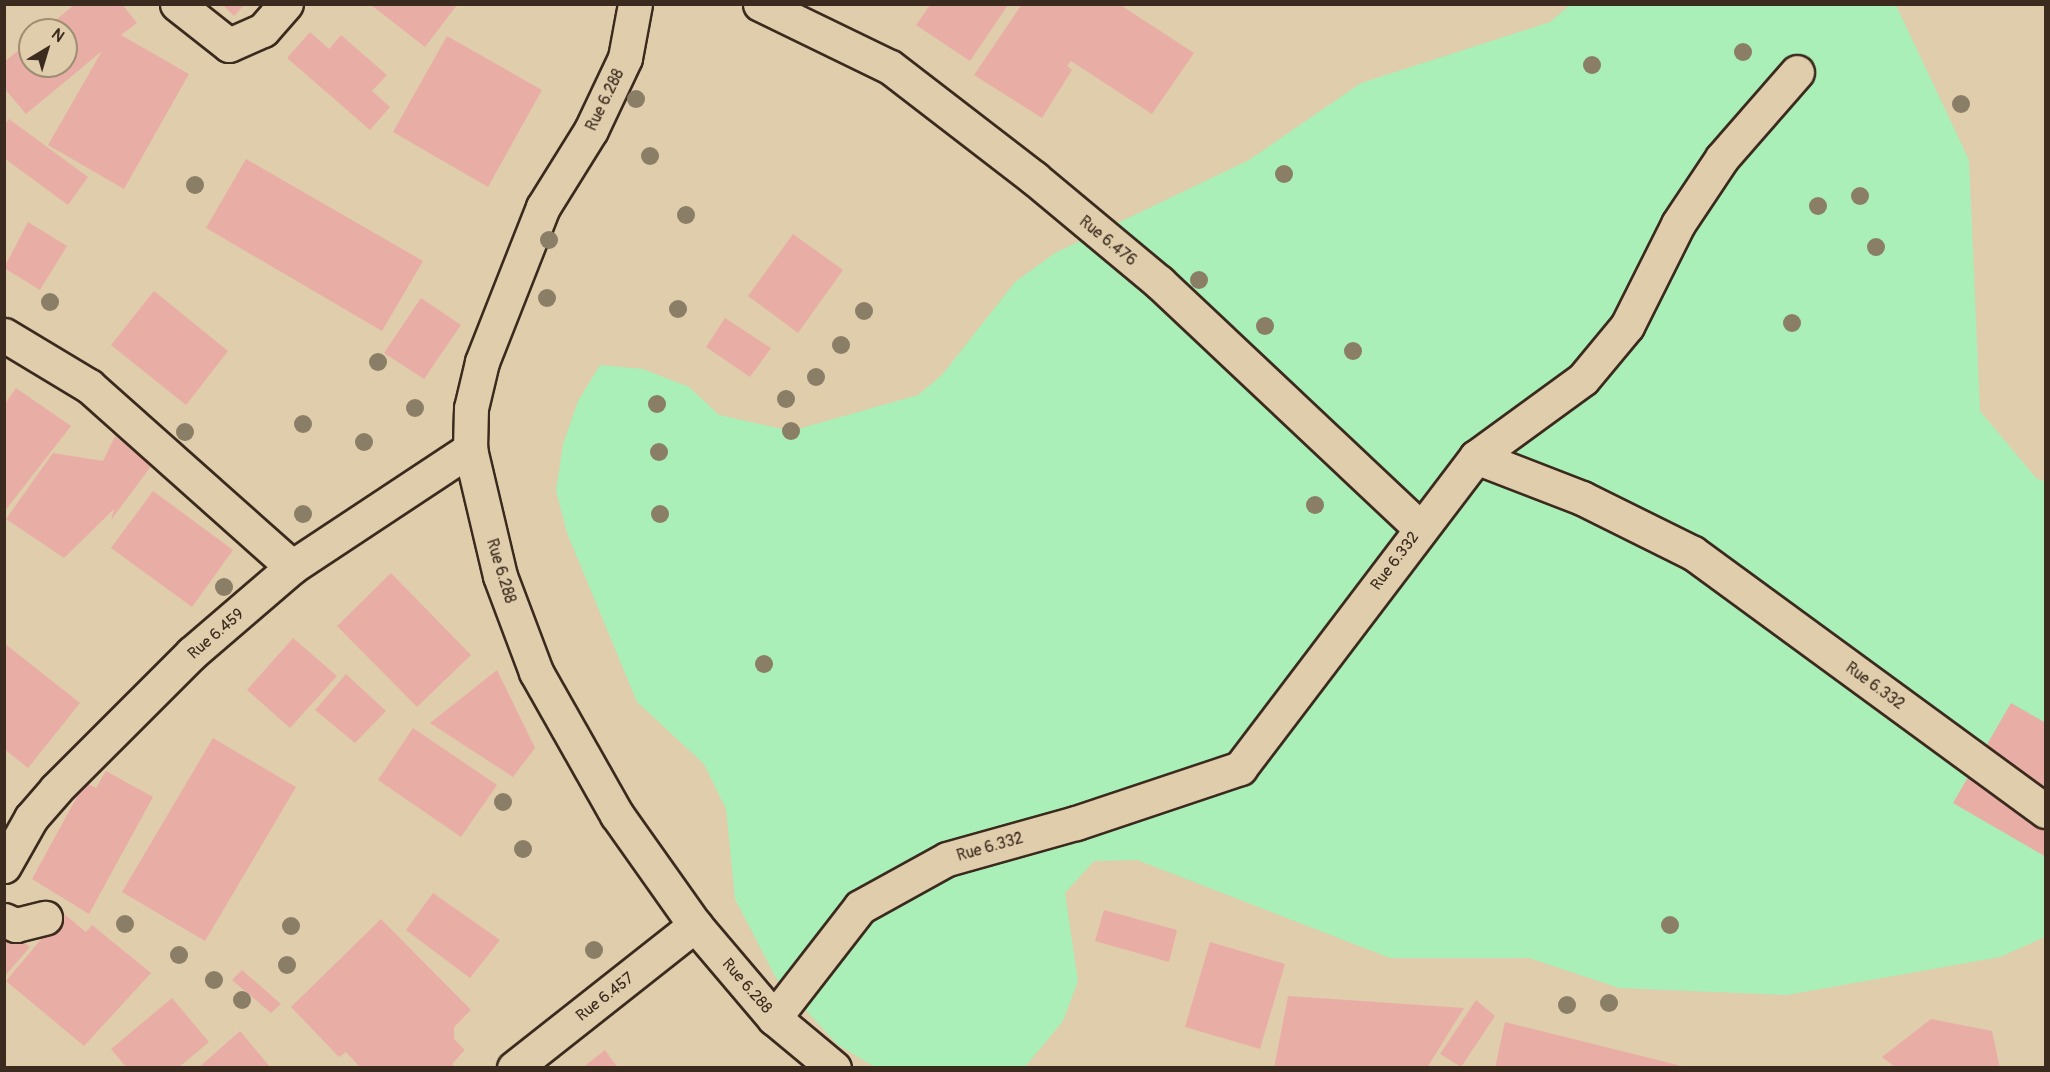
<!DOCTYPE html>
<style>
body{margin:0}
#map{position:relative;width:2050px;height:1072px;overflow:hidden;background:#e0cdab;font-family:Pangolin,sans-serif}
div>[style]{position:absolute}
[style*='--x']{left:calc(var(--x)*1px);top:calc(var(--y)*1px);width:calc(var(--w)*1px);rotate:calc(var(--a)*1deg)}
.green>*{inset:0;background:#aaeeb8}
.building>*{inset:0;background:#e8aea6}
.roads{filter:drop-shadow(2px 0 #3b2a1e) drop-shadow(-2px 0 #3b2a1e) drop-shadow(0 2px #3b2a1e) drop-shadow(0 -2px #3b2a1e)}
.minor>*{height:33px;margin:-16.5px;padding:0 16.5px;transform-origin:16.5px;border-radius:16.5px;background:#e0cdab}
.tertiary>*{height:33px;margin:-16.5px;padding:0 16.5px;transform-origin:16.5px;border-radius:16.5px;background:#e0cdab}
.trees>*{width:18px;height:18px;margin:-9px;border-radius:50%;background:#8b7e66}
span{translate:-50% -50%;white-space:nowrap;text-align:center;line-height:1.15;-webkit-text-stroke:5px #e0cdab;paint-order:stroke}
.street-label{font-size:16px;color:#3b2a1e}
.frame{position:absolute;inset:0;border:6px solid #3b2a1e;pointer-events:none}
.north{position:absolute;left:18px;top:18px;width:60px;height:60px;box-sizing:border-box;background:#e0cdab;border:2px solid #9e8c73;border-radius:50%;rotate:38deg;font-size:16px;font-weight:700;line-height:24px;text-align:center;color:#3b2a1e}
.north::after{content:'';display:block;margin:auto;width:21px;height:27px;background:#3b2a1e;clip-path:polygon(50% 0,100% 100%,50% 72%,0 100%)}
</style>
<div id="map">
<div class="green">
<div style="clip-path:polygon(1570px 5px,1896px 5px,1969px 160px,1980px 411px,2036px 478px,2045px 482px,2045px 937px,2000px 957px,1787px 995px,1619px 988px,1529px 958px,1390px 958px,1137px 860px,1094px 861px,1065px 893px,1078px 981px,1063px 1021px,1025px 1067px,875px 1067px,838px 1045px,776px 978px,735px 899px,726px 809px,704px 764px,637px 702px,567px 533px,556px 491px,563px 444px,578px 401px,600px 365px,643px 369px,689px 387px,719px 415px,791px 431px,918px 395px,942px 375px,1015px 282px,1055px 253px,1249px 160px,1361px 83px,1550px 22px)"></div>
</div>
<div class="building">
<div style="clip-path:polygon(75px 4px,122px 4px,137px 23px,121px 35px,189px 74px,124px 189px,48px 145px,102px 51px,26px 114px,4px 88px,4px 62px,30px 41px,30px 66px,66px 66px,66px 30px,44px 30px)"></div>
<div style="clip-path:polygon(222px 4px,245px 4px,234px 16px)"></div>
<div style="clip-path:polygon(1022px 4px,1119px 4px,1194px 53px,1152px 114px,1071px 61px,1067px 66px,1072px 70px,1042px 118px,974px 75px)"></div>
<div style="clip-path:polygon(371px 5px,457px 5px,425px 47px)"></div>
<div style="clip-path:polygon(930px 5px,1008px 5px,970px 61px,916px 25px)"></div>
<div style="clip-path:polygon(310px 32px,329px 49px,341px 35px,387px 75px,372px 91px,390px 107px,370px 130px,287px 58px)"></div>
<div style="clip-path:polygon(447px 36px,542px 90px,488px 187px,393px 132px)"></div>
<div style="clip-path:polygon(9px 119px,88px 177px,68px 205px,4px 158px,4px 125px)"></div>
<div style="clip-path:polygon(246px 159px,423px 261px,382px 331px,206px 228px)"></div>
<div style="clip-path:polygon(28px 222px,67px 246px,40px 290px,4px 268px)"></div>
<div style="clip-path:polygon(793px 234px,843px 270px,798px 333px,748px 296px)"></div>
<div style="clip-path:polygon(154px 291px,228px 351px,186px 405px,111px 345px)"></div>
<div style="clip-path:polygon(421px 298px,461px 325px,424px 379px,384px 353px)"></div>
<div style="clip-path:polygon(725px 318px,771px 348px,750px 377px,706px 347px)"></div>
<div style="clip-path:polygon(16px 388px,71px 426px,4px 512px,4px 405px)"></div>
<div style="clip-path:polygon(115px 436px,152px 465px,111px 520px,114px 509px,64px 558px,6px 519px,53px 453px,103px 461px)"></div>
<div style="clip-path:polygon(153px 491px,233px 550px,192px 607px,111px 548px)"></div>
<div style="clip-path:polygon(391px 573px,471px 655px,417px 707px,337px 626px)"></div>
<div style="clip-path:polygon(293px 638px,337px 676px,290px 728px,247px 690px)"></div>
<div style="clip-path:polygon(4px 643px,80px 703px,28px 768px,4px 749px)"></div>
<div style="clip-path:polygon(497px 670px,535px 748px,513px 777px,430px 723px)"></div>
<div style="clip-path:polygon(346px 674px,386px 711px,355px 743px,315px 710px)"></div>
<div style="clip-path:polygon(2011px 703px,2046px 723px,2046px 857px,1953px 803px)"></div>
<div style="clip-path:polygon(413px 728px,497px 785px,461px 837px,378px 780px)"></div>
<div style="clip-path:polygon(213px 738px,296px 787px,205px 941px,122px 892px)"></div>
<div style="clip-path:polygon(106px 771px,153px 797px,89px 914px,32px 879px,85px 782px,96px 788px)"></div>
<div style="clip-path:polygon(433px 893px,500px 940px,470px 978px,406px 930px)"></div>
<div style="clip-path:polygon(1104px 910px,1177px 930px,1169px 962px,1095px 941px)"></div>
<div style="clip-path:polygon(63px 913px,86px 932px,92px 925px,151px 973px,84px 1046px,6px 981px)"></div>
<div style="clip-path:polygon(381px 919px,471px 1010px,454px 1027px,454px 1039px,465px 1050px,452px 1064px,456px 1068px,361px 1068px,346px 1052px,339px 1057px,291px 1007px)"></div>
<div style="clip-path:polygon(6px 927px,30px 947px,4px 977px,4px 928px)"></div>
<div style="clip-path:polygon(1210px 942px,1285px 964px,1260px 1049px,1185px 1027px)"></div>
<div style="clip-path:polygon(242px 970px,281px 1004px,271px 1013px,232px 980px)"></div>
<div style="clip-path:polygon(1288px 996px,1464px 1008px,1427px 1068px,1274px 1068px)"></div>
<div style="clip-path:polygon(172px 998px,209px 1042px,178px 1068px,127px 1068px,111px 1049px)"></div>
<div style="clip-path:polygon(1476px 1000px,1495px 1016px,1461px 1067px,1440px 1054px)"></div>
<div style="clip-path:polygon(1931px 1019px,1992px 1031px,2000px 1068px,1896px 1068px,1882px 1057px)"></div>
<div style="clip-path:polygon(1505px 1022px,1686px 1067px,1686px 1068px,1495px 1068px)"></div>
<div style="clip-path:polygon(240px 1031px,271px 1068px,198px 1068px)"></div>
<div style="clip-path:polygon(605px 1050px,618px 1068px,582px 1068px)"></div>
</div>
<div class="roads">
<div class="minor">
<div style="--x:177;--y:4;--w:66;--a:38.3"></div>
<div style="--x:229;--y:45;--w:37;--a:-24"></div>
<div style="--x:263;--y:30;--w:35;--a:-49"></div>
<div style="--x:760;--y:4;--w:144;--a:25.9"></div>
<div style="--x:890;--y:67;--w:182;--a:37.6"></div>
<div style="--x:1034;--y:178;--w:163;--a:39.8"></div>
<div style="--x:1159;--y:282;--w:359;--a:43.3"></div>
<div style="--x:4;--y:335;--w:99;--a:31"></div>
<div style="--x:89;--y:386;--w:272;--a:41.7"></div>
<div style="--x:1476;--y:457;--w:132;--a:-36.1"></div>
<div style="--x:1583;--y:379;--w:69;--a:-50.3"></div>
<div style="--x:1627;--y:326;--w:114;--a:-63.4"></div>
<div style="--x:1678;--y:224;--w:79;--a:-56.3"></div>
<div style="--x:1722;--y:158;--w:114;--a:-48.9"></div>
<div style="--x:4;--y:866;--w:55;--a:-60.6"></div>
<div style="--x:31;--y:818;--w:38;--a:-49"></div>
<div style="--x:56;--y:789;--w:192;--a:-45"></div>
<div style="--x:192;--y:653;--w:132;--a:-40.7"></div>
<div style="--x:292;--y:567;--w:214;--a:-33.5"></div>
<div style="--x:4;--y:920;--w:13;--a:23"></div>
<div style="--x:16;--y:925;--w:30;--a:-14"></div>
<div style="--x:774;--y:1018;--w:140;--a:-52.2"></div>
<div style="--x:860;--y:907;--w:99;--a:-28.9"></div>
<div style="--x:947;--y:859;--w:134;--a:-15.6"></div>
<div style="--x:1076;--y:823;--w:173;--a:-18.5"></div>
<div style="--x:1240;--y:768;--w:390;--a:-52.8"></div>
<div style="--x:1476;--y:457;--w:114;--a:21.1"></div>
<div style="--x:1582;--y:498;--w:124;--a:26.4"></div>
<div style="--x:1693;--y:553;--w:437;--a:36.2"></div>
<div style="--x:514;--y:1068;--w:231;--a:-38.3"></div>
</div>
<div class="tertiary">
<div style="--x:635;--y:4;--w:55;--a:100.5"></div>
<div style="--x:625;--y:58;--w:80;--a:115.3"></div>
<div style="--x:591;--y:130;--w:91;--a:121.9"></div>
<div style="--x:543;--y:207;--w:167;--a:111.5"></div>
<div style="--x:482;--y:362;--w:47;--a:103.4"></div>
<div style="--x:471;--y:408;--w:41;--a:91.4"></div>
<div style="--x:470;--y:449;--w:130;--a:76.7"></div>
<div style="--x:500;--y:576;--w:103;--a:69.4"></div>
<div style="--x:536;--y:672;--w:164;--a:60.5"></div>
<div style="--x:617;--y:815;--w:135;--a:54.7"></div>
<div style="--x:695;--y:925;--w:122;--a:49.7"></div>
<div style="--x:774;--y:1018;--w:78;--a:39.8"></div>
</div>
</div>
<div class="trees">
<div style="left:1743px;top:52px"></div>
<div style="left:1592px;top:65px"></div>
<div style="left:636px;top:99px"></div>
<div style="left:1961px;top:104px"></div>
<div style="left:650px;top:156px"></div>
<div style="left:1284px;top:174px"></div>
<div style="left:195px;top:185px"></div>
<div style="left:1860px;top:196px"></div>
<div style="left:1818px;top:206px"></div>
<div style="left:686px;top:215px"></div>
<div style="left:549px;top:240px"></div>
<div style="left:1876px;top:247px"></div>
<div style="left:1199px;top:280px"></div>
<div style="left:547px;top:298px"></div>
<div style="left:50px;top:302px"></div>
<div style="left:678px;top:309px"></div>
<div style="left:864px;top:311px"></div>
<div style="left:1792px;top:323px"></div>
<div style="left:1265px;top:326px"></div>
<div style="left:841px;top:345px"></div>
<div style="left:1353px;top:351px"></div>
<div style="left:378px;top:362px"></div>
<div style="left:816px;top:377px"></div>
<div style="left:786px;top:399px"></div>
<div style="left:657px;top:404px"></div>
<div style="left:415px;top:408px"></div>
<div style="left:303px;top:424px"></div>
<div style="left:791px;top:431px"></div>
<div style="left:185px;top:432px"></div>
<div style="left:364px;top:442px"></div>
<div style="left:659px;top:452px"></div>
<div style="left:1315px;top:505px"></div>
<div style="left:303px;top:514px"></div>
<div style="left:660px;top:514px"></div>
<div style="left:224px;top:587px"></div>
<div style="left:764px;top:664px"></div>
<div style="left:503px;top:802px"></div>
<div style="left:523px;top:849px"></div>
<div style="left:125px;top:924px"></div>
<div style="left:1670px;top:925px"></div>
<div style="left:291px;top:926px"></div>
<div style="left:594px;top:950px"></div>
<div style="left:179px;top:955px"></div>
<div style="left:287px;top:965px"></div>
<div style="left:214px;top:980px"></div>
<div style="left:242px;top:1000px"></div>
<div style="left:1609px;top:1003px"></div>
<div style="left:1567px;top:1005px"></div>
</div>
<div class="street-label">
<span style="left:605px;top:100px;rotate:-64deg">Rue 6.288</span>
<span style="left:1108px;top:241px;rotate:39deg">Rue 6.476</span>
<span style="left:1395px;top:561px;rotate:-53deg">Rue 6.332</span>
<span style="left:501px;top:571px;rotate:73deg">Rue 6.288</span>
<span style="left:216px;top:634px;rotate:-41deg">Rue 6.459</span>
<span style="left:1875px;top:686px;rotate:36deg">Rue 6.332</span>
<span style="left:990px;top:847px;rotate:-16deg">Rue 6.332</span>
<span style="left:747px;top:986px;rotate:49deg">Rue 6.288</span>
<span style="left:605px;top:997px;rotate:-38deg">Rue 6.457</span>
</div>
<div class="frame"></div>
<div class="north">N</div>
</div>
